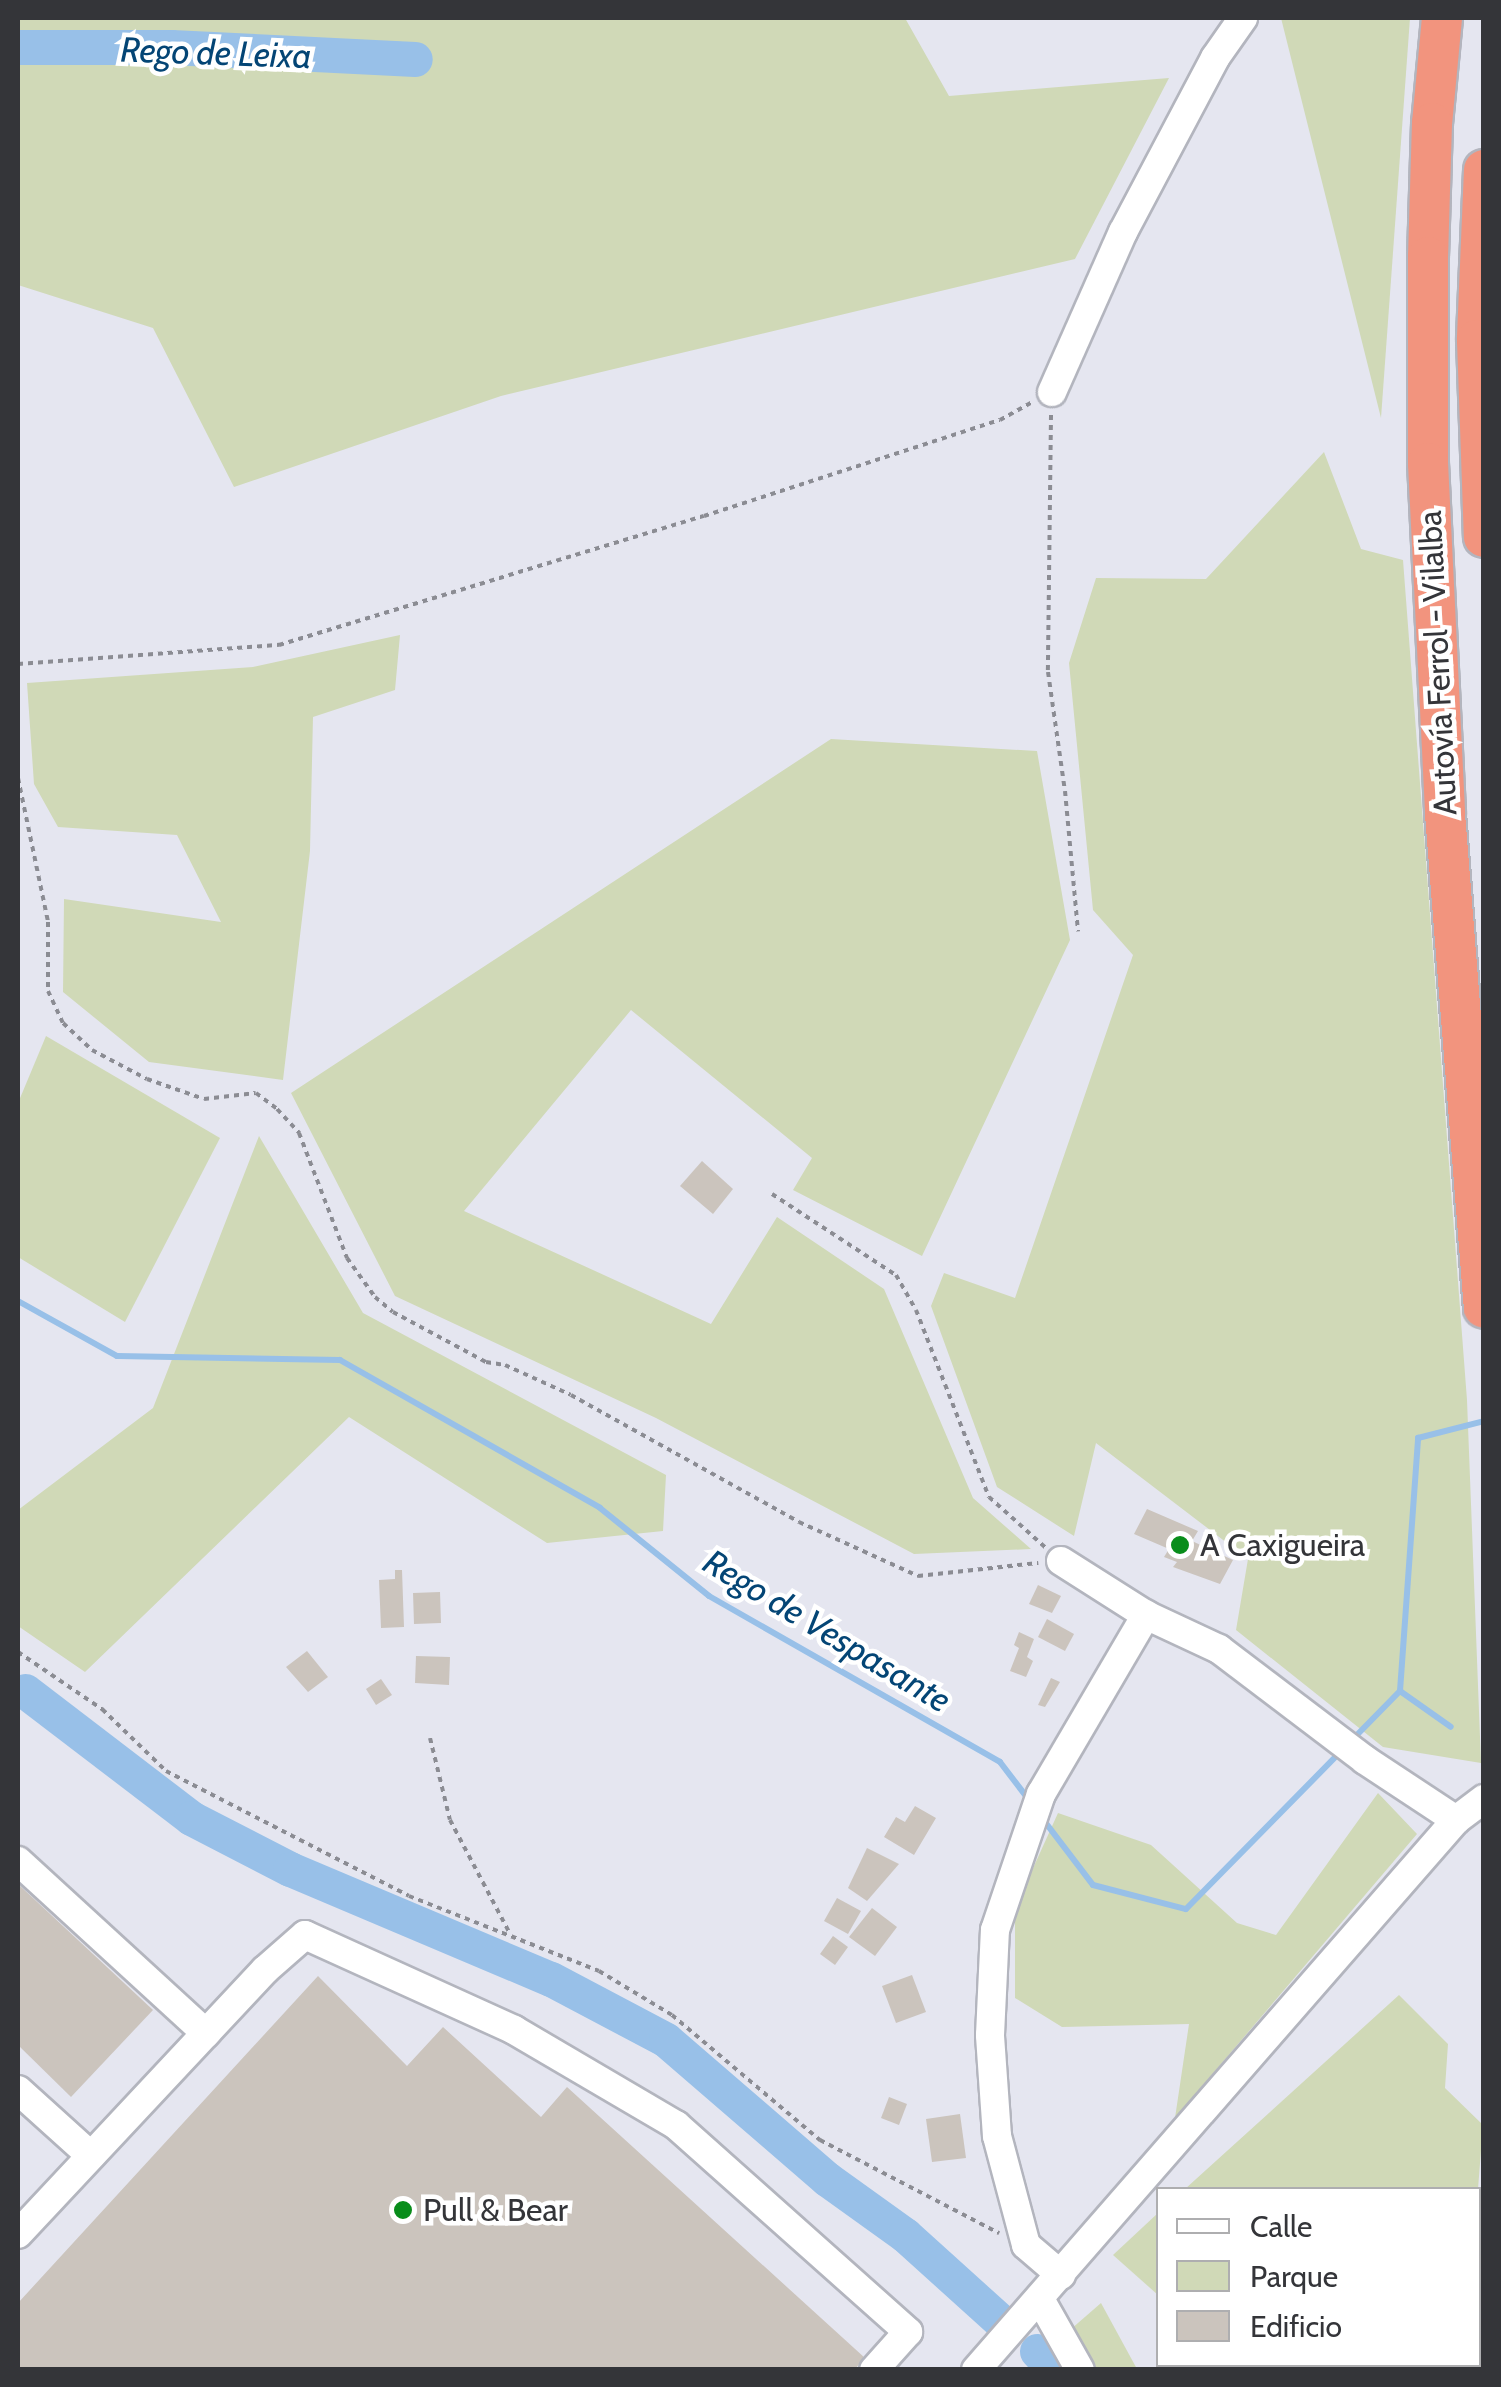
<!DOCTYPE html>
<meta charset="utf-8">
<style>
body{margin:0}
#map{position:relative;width:1501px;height:2387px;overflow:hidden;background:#e5e6f0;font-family:Cabin,sans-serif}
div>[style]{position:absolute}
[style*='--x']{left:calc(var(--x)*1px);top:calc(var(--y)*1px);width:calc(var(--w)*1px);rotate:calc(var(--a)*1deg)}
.green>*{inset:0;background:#d0d9b7}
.stream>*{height:6px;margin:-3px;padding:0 3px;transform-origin:3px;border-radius:3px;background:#98c0e8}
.river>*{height:35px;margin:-17.5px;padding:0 17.5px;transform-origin:17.5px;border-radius:17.5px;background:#98c0e8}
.building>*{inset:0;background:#cbc4bd}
.path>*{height:4px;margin-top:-2px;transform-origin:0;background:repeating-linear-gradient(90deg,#8b8c93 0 5px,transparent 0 10px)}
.roads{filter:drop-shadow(2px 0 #b3b5be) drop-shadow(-2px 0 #b3b5be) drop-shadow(0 2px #b3b5be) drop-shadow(0 -2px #b3b5be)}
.minor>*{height:28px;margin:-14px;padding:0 14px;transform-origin:14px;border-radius:14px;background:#fff}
.highway>*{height:40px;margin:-20px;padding:0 20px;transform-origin:20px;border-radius:20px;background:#f2947e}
.dots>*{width:28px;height:28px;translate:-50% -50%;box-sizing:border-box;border:5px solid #fff;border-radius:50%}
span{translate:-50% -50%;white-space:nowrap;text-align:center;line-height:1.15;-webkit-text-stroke:9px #fff;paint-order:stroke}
.street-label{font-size:32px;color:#343539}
.poi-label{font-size:32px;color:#343539}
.left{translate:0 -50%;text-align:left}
.water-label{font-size:35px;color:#044575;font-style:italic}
.frame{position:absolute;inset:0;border:20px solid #343539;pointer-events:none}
.legend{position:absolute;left:1156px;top:2187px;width:325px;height:180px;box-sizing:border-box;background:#fff;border:2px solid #aeaeb0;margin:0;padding:12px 18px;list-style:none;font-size:30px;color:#343539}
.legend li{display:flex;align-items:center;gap:20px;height:50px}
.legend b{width:50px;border:2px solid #aeaeb0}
</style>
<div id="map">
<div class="green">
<div style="clip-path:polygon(18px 18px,905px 18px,949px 96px,1169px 78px,1075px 259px,501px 396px,234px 487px,153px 328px,18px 285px)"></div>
<div style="clip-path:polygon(1281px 18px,1410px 18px,1381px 418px)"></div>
<div style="clip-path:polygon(1324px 452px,1361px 549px,1403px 560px,1467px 1400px,1481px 1763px,1383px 1747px,1236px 1630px,1248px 1559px,1096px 1443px,1074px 1536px,997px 1487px,931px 1306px,944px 1273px,1015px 1298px,1133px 955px,1093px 910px,1069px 663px,1096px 578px,1206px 579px)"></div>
<div style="clip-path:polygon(400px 635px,395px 690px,313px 717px,310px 851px,283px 1080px,149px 1062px,63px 992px,64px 899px,221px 922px,177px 835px,58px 827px,34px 784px,27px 683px,253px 667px)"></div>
<div style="clip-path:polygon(831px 739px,1037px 751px,1070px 940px,922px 1256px,793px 1190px,812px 1158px,631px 1010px,464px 1211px,711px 1324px,777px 1217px,884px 1289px,973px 1498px,1031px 1549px,914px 1554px,656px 1418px,395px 1296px,291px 1093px)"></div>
<div style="clip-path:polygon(46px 1036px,220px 1138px,125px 1322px,18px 1257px,18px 1103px)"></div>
<div style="clip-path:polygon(259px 1136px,363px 1313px,666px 1475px,663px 1531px,547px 1543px,349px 1417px,85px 1672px,18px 1626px,18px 1510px,153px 1408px)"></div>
<div style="clip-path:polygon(1378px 1793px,1417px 1834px,1175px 2118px,1189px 2024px,1062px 2027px,1015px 1998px,1015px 1908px,1058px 1813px,1151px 1845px,1237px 1923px,1276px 1935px)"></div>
<div style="clip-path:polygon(1399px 1995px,1448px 2044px,1445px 2088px,1483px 2125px,1478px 2189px,1185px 2189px)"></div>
<div style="clip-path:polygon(1158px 2213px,1158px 2295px,1113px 2255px)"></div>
<div style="clip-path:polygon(1101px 2303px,1137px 2369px,1035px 2369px,1032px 2363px)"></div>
</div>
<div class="stream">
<div style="--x:18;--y:1301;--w:113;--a:29.1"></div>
<div style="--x:117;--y:1356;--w:223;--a:1"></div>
<div style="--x:340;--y:1360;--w:299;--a:29.6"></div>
<div style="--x:600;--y:1508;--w:140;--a:38.9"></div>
<div style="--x:709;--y:1596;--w:335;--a:29.7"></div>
<div style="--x:1000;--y:1762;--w:48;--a:52.7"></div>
<div style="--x:1400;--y:1691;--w:254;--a:-85.9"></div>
<div style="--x:1418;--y:1438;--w:68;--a:-14.4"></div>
<div style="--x:1351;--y:1741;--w:70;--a:-45.6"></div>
<div style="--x:1400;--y:1691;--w:62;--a:35.2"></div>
<div style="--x:1042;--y:1818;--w:84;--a:52.7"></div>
<div style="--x:1093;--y:1885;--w:96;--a:14.5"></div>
<div style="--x:1186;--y:1909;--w:223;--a:-45.5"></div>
</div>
<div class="river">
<div style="--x:18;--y:47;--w:153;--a:0"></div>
<div style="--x:171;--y:47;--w:244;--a:2.8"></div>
<div style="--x:25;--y:1691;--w:209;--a:37.4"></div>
<div style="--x:191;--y:1818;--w:111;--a:27.3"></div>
<div style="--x:290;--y:1869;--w:283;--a:22.9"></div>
<div style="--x:551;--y:1979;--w:130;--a:27.9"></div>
<div style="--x:666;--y:2040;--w:213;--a:40.8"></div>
<div style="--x:827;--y:2179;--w:96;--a:35.7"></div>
<div style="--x:905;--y:2235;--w:125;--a:42.1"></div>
<div style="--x:1037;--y:2351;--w:26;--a:47"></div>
</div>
<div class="building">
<div style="clip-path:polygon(702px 1161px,733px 1189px,713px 1214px,680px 1186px)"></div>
<div style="clip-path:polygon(1147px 1509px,1198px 1531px,1192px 1541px,1233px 1560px,1220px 1584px,1173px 1567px,1177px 1562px,1164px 1557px,1169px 1549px,1134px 1534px)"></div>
<div style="clip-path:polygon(395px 1570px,402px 1570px,404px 1627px,381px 1628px,379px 1580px,395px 1579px)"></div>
<div style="clip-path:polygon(1038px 1585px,1061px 1596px,1052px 1613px,1029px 1604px)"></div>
<div style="clip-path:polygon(440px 1592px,441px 1623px,414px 1624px,413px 1593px)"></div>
<div style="clip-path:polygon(1047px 1619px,1074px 1634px,1065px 1651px,1038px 1637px)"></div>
<div style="clip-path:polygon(1019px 1632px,1034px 1639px,1027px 1657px,1033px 1661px,1026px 1677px,1010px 1671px,1019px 1648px,1014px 1645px)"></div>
<div style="clip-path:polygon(307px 1651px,328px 1677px,308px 1692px,286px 1667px)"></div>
<div style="clip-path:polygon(416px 1656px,450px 1657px,449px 1685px,415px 1683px)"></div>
<div style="clip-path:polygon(1051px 1678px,1060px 1682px,1045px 1707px,1038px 1705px)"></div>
<div style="clip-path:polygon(381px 1679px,392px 1695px,376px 1705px,366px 1689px)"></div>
<div style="clip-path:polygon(915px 1806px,936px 1818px,914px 1855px,884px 1837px,896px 1817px,905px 1822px)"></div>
<div style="clip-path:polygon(867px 1848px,899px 1864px,867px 1901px,848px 1888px)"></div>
<div style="clip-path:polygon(18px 1884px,153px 2010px,71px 2097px,18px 2045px)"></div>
<div style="clip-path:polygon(837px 1898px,861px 1911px,848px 1934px,824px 1921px)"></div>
<div style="clip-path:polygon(872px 1908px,897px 1927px,875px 1956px,849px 1937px)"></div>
<div style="clip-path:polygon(833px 1936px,848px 1947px,835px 1965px,820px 1954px)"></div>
<div style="clip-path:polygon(912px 1975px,926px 2012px,896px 2023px,882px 1986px)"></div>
<div style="clip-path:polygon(318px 1976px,407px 2066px,443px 2027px,541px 2117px,567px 2087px,865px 2358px,854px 2370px,18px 2370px,18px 2303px)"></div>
<div style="clip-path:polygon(889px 2097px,907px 2104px,899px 2125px,881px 2118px)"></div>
<div style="clip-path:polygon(960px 2114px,966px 2158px,932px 2162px,926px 2119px)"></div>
</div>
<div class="path">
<div style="--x:1051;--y:415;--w:257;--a:90.7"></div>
<div style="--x:1048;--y:672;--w:120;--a:81.9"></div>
<div style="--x:1065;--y:791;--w:141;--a:84.7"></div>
<div style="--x:18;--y:664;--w:262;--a:-4.2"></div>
<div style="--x:279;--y:645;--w:444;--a:-16.9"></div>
<div style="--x:704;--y:516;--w:311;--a:-18"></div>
<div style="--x:1000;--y:420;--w:38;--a:-29"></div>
<div style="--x:18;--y:778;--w:147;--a:78.2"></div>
<div style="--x:48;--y:922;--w:69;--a:90"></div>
<div style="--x:48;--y:991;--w:35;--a:65"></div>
<div style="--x:63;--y:1023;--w:40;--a:43"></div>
<div style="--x:92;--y:1050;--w:62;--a:27.8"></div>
<div style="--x:147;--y:1079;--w:60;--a:19.3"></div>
<div style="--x:204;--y:1099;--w:52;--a:-6.6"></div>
<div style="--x:256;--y:1093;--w:26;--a:37"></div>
<div style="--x:277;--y:1109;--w:33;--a:47"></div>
<div style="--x:299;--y:1133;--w:134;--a:69"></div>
<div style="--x:347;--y:1258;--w:48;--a:54.3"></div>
<div style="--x:375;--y:1297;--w:23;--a:40"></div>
<div style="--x:393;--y:1312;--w:106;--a:28.3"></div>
<div style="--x:486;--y:1362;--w:19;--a:9"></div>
<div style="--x:505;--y:1365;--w:72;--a:24.4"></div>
<div style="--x:571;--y:1395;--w:261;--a:29.1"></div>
<div style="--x:799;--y:1522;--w:131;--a:24.4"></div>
<div style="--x:918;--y:1576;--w:121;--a:-6.2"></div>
<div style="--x:772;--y:1194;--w:148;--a:33.2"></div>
<div style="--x:896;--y:1275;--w:40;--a:60.3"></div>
<div style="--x:916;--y:1310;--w:201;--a:68.7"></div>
<div style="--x:989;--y:1497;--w:76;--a:41.8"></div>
<div style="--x:18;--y:1652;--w:102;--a:34.2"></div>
<div style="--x:102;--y:1709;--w:89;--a:44.1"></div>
<div style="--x:166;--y:1771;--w:273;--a:27.2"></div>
<div style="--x:409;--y:1896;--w:204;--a:21.5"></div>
<div style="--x:599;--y:1971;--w:85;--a:31.1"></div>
<div style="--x:672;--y:2015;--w:194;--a:40.2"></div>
<div style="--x:820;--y:2140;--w:202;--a:27.5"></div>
<div style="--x:430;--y:1738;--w:84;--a:76.3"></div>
<div style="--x:450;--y:1820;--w:129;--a:62.2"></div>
<div style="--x:1326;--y:2370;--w:8;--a:-50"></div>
</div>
<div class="roads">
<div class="minor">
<div style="--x:1052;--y:392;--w:175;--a:-66.1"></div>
<div style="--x:1123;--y:232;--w:197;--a:-62.1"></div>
<div style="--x:1215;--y:58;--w:49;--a:-55"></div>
<div style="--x:1061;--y:1561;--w:101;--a:32.4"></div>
<div style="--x:1146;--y:1615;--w:81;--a:25"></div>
<div style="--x:1219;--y:1649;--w:183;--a:37.2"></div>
<div style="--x:1365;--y:1760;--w:109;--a:33.4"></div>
<div style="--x:18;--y:1861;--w:255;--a:42.5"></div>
<div style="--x:18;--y:2090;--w:98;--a:42.1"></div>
<div style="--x:18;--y:2234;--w:362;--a:-46.9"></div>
<div style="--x:265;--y:1970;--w:53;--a:-41.2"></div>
<div style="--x:305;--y:1935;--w:230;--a:24.4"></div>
<div style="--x:514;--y:2030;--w:188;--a:30.4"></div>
<div style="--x:676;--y:2125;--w:311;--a:41.7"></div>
<div style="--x:908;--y:2332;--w:51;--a:131.8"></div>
<div style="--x:1061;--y:2275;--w:46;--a:-139.4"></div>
<div style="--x:1026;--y:2245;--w:113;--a:-104.9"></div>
<div style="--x:997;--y:2136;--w:101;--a:-94"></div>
<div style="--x:990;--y:2035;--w:105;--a:-87.3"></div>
<div style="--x:995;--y:1930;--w:144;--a:-71.3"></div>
<div style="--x:1041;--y:1794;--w:208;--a:-59.6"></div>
<div style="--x:1040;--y:2299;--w:81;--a:60.6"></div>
<div style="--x:976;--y:2370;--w:730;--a:-48.89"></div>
<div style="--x:1456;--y:1820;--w:35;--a:-37"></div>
</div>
<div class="highway">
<div style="--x:1442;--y:18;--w:105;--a:95.4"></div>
<div style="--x:1432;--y:123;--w:134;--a:91.7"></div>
<div style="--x:1428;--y:257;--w:206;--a:90"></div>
<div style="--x:1428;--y:463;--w:351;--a:87.2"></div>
<div style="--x:1445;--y:814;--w:495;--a:85.5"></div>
<div style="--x:1484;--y:170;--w:170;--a:92.4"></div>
<div style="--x:1477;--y:340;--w:197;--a:88"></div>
</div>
</div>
<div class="dots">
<div style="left:1180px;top:1545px;background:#098d1b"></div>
<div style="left:403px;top:2210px;background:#098d1b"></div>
</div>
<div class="street-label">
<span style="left:1438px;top:663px;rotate:-93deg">Autovía Ferrol - Vilalba</span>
</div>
<div class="poi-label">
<span class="left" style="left:1200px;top:1545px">A Caxigueira</span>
<span class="left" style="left:423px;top:2210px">Pull &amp; Bear</span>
</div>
<div class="water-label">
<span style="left:216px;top:53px;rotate:2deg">Rego de Leixa</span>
<span style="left:827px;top:1631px;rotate:31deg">Rego de Vespasante</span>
</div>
<div class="frame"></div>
<ul class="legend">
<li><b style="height:12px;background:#fff"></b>Calle</li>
<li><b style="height:28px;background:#d0d9b7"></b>Parque</li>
<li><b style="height:28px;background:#cbc4bd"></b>Edificio</li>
</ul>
</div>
